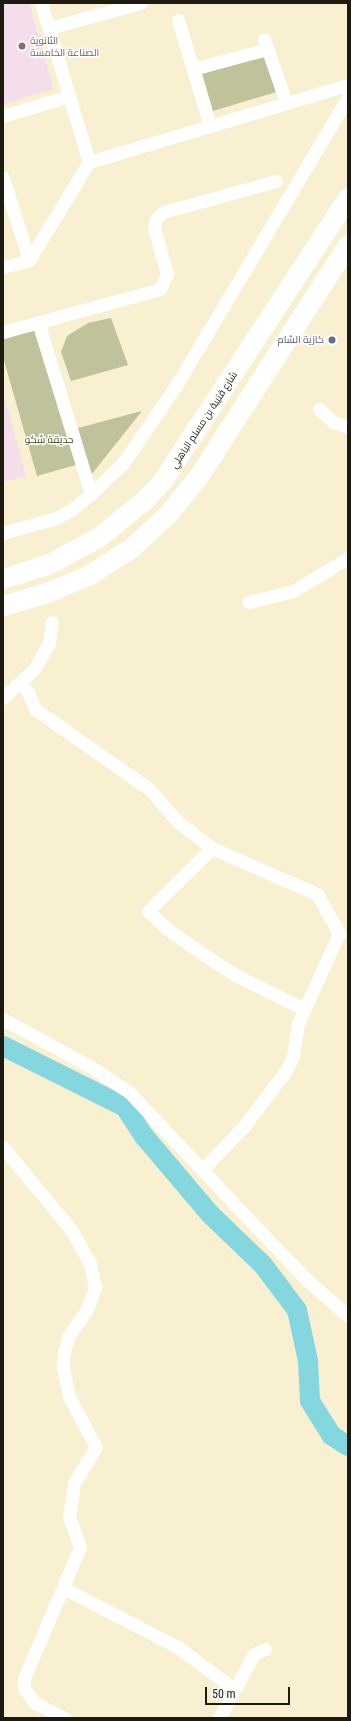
<!DOCTYPE html>
<meta charset="utf-8">
<style>
body{margin:0}
#map{position:relative;width:351px;height:1721px;overflow:hidden;background:#f9f0d1;font-family:"Roboto Condensed",Cairo,sans-serif}
div>[style]{position:absolute}
[style*='--x']{left:calc(var(--x)*1px);top:calc(var(--y)*1px);width:calc(var(--w)*1px);rotate:calc(var(--a)*1deg)}
.education>*{inset:0;background:#f5deeb}
.green>*{inset:0;background:#bfc29a}
.river>*{height:20px;margin:-10px;padding:0 10px;transform-origin:10px;border-radius:10px;background:#85d7df}
.street>*{height:13px;margin:-6.5px;padding:0 6.5px;transform-origin:6.5px;border-radius:6.5px;background:#fff}
.primary>*{height:20px;margin:-10px;padding:0 10px;transform-origin:10px;border-radius:10px;background:#fff}
.dots>*{width:11px;height:11px;translate:-50% -50%;box-sizing:border-box;border:2px solid #fff;border-radius:50%}
span{translate:-50% -50%;white-space:nowrap;text-align:center;line-height:1.15;-webkit-text-stroke:3px #fff;paint-order:stroke}
.education-label{font-size:10px;color:#785e54}
.left{translate:0 -50%;text-align:left}
.service-label{font-size:10px;color:#4e5e75}
.right{translate:-100% -50%;text-align:right}
.street-label{font-size:10px;color:#1d1a0f}
.park-label{font-size:10px;color:#424416}
.frame{position:absolute;inset:0;border:4px solid #1d1a0f;pointer-events:none}
.scale{position:absolute;left:205px;top:1687px;width:85px;height:18px;box-sizing:border-box;border:2px solid #1d1a0f;border-top:0;padding-left:5px;font-size:12px;line-height:14px;white-space:nowrap;color:#1d1a0f;-webkit-text-stroke:3px #fff;paint-order:stroke}
</style>
<div id="map">
<div class="education">
<div style="clip-path:polygon(3px 3px,29px 3px,54px 89px,3px 104px)"></div>
<div style="clip-path:polygon(3px 391px,26px 476px,3px 482px)"></div>
</div>
<div class="green">
<div style="clip-path:polygon(264px 55px,276px 92px,213px 111px,202px 73px)"></div>
<div style="clip-path:polygon(111px 318px,128px 365px,71px 381px,61px 352px,67px 336px,88px 323px)"></div>
<div style="clip-path:polygon(37px 329px,79px 464px,37px 476px,3px 357px,3px 339px)"></div>
<div style="clip-path:polygon(142px 411px,91px 475px,78px 428px)"></div>
</div>
<div class="river">
<div style="--x:3;--y:1046;--w:136;--a:26.6"></div>
<div style="--x:125;--y:1107;--w:35;--a:57"></div>
<div style="--x:144;--y:1136;--w:102;--a:49.8"></div>
<div style="--x:210;--y:1214;--w:74;--a:43.9"></div>
<div style="--x:263;--y:1265;--w:56;--a:52.9"></div>
<div style="--x:297;--y:1310;--w:52;--a:77.8"></div>
<div style="--x:308;--y:1361;--w:40;--a:87.1"></div>
<div style="--x:310;--y:1401;--w:40;--a:58"></div>
<div style="--x:331;--y:1435;--w:20;--a:33"></div>
</div>
<div class="street">
<div style="--x:178;--y:20;--w:111;--a:73.2"></div>
<div style="--x:49;--y:28;--w:95;--a:-15.2"></div>
<div style="--x:264;--y:39;--w:67;--a:70.8"></div>
<div style="--x:193;--y:69;--w:77;--a:-15.1"></div>
<div style="--x:3;--y:116;--w:69;--a:-16.9"></div>
<div style="--x:89;--y:162;--w:270;--a:-16.6"></div>
<div style="--x:3;--y:178;--w:86;--a:72.4"></div>
<div style="--x:3;--y:267;--w:27;--a:-15"></div>
<div style="--x:29;--y:260;--w:115;--a:-58.5"></div>
<div style="--x:89;--y:162;--w:166;--a:-106.8"></div>
<div style="--x:38;--y:322;--w:180;--a:72.9"></div>
<div style="--x:3;--y:332;--w:163;--a:-15.3"></div>
<div style="--x:160;--y:289;--w:17;--a:-65"></div>
<div style="--x:167;--y:274;--w:48;--a:-105.8"></div>
<div style="--x:154;--y:228;--w:9;--a:-77"></div>
<div style="--x:156;--y:219;--w:10;--a:-45"></div>
<div style="--x:163;--y:212;--w:117;--a:-15.3"></div>
<div style="--x:319;--y:409;--w:19;--a:43"></div>
<div style="--x:333;--y:422;--w:16;--a:18"></div>
<div style="--x:3;--y:533;--w:55;--a:-15.8"></div>
<div style="--x:56;--y:518;--w:18;--a:-29"></div>
<div style="--x:72;--y:509;--w:24;--a:-38"></div>
<div style="--x:91;--y:494;--w:46;--a:-44.1"></div>
<div style="--x:124;--y:462;--w:94;--a:-55.8"></div>
<div style="--x:177;--y:384;--w:334;--a:-59.2"></div>
<div style="--x:249;--y:602;--w:45;--a:-14"></div>
<div style="--x:293;--y:591;--w:64;--a:-31"></div>
<div style="--x:21;--y:683;--w:11;--a:52"></div>
<div style="--x:28;--y:692;--w:18;--a:68"></div>
<div style="--x:35;--y:709;--w:139;--a:35.1"></div>
<div style="--x:149;--y:789;--w:44;--a:48.7"></div>
<div style="--x:178;--y:822;--w:43;--a:37.4"></div>
<div style="--x:212;--y:848;--w:115;--a:23.7"></div>
<div style="--x:317;--y:894;--w:45;--a:60.6"></div>
<div style="--x:339;--y:933;--w:100;--a:114.3"></div>
<div style="--x:298;--y:1024;--w:33;--a:99"></div>
<div style="--x:293;--y:1057;--w:17;--a:118"></div>
<div style="--x:285;--y:1072;--w:66;--a:127"></div>
<div style="--x:245;--y:1125;--w:62;--a:133.7"></div>
<div style="--x:3;--y:698;--w:44;--a:-43.2"></div>
<div style="--x:35;--y:668;--w:29;--a:-61"></div>
<div style="--x:49;--y:643;--w:21;--a:-82"></div>
<div style="--x:212;--y:848;--w:90;--a:135.5"></div>
<div style="--x:148;--y:911;--w:26;--a:43"></div>
<div style="--x:167;--y:929;--w:47;--a:34.7"></div>
<div style="--x:206;--y:956;--w:37;--a:33"></div>
<div style="--x:237;--y:976;--w:75;--a:26.2"></div>
<div style="--x:3;--y:1019;--w:106;--a:28.7"></div>
<div style="--x:96;--y:1070;--w:41;--a:34.1"></div>
<div style="--x:130;--y:1093;--w:154;--a:46.8"></div>
<div style="--x:235;--y:1205;--w:104;--a:46.2"></div>
<div style="--x:307;--y:1280;--w:55;--a:41.3"></div>
<div style="--x:3;--y:1147;--w:109;--a:50.6"></div>
<div style="--x:72;--y:1231;--w:37;--a:61"></div>
<div style="--x:90;--y:1263;--w:25;--a:79"></div>
<div style="--x:95;--y:1288;--w:25;--a:111"></div>
<div style="--x:86;--y:1311;--w:32;--a:125"></div>
<div style="--x:68;--y:1337;--w:21;--a:104"></div>
<div style="--x:63;--y:1357;--w:11;--a:90"></div>
<div style="--x:63;--y:1368;--w:30;--a:78"></div>
<div style="--x:69;--y:1397;--w:57;--a:61.6"></div>
<div style="--x:96;--y:1447;--w:42;--a:121.4"></div>
<div style="--x:74;--y:1483;--w:34;--a:98"></div>
<div style="--x:69;--y:1517;--w:32;--a:70"></div>
<div style="--x:80;--y:1547;--w:142;--a:113.1"></div>
<div style="--x:24;--y:1678;--w:10;--a:90"></div>
<div style="--x:24;--y:1688;--w:19;--a:54"></div>
<div style="--x:35;--y:1703;--w:34;--a:27"></div>
<div style="--x:63;--y:1588;--w:131;--a:27.3"></div>
<div style="--x:179;--y:1648;--w:69;--a:36.7"></div>
<div style="--x:219;--y:1718;--w:73;--a:-61.3"></div>
<div style="--x:254;--y:1654;--w:12;--a:-24"></div>
</div>
<div class="primary">
<div style="--x:3;--y:579;--w:49;--a:-17.7"></div>
<div style="--x:50;--y:564;--w:57;--a:-28.4"></div>
<div style="--x:100;--y:537;--w:57;--a:-39.3"></div>
<div style="--x:144;--y:501;--w:28;--a:-46"></div>
<div style="--x:163;--y:481;--w:338;--a:-56.8"></div>
<div style="--x:3;--y:606;--w:44;--a:-15.9"></div>
<div style="--x:45;--y:594;--w:49;--a:-22.9"></div>
<div style="--x:90;--y:575;--w:50;--a:-32.7"></div>
<div style="--x:132;--y:548;--w:50;--a:-42.6"></div>
<div style="--x:169;--y:514;--w:50;--a:-51.5"></div>
<div style="--x:200;--y:475;--w:274;--a:-57.2"></div>
</div>
<div class="dots">
<div style="left:22px;top:46px;background:#8d6e63"></div>
<div style="left:332px;top:340px;background:#5c6f8a"></div>
</div>
<div class="education-label">
<span class="left" style="left:30px;top:46px">الثانوية<br>الصناعة الخامسة</span>
</div>
<div class="service-label">
<span class="right" style="left:324px;top:340px">كازية الشام</span>
</div>
<div class="street-label">
<span style="left:204px;top:420px;rotate:-57deg">شارع قتيبة بن مسلم الباهلي</span>
</div>
<div class="park-label">
<span style="left:49px;top:440px">حديقة شكو</span>
</div>
<div class="frame"></div>
<div class="scale">50 m</div>
</div>
